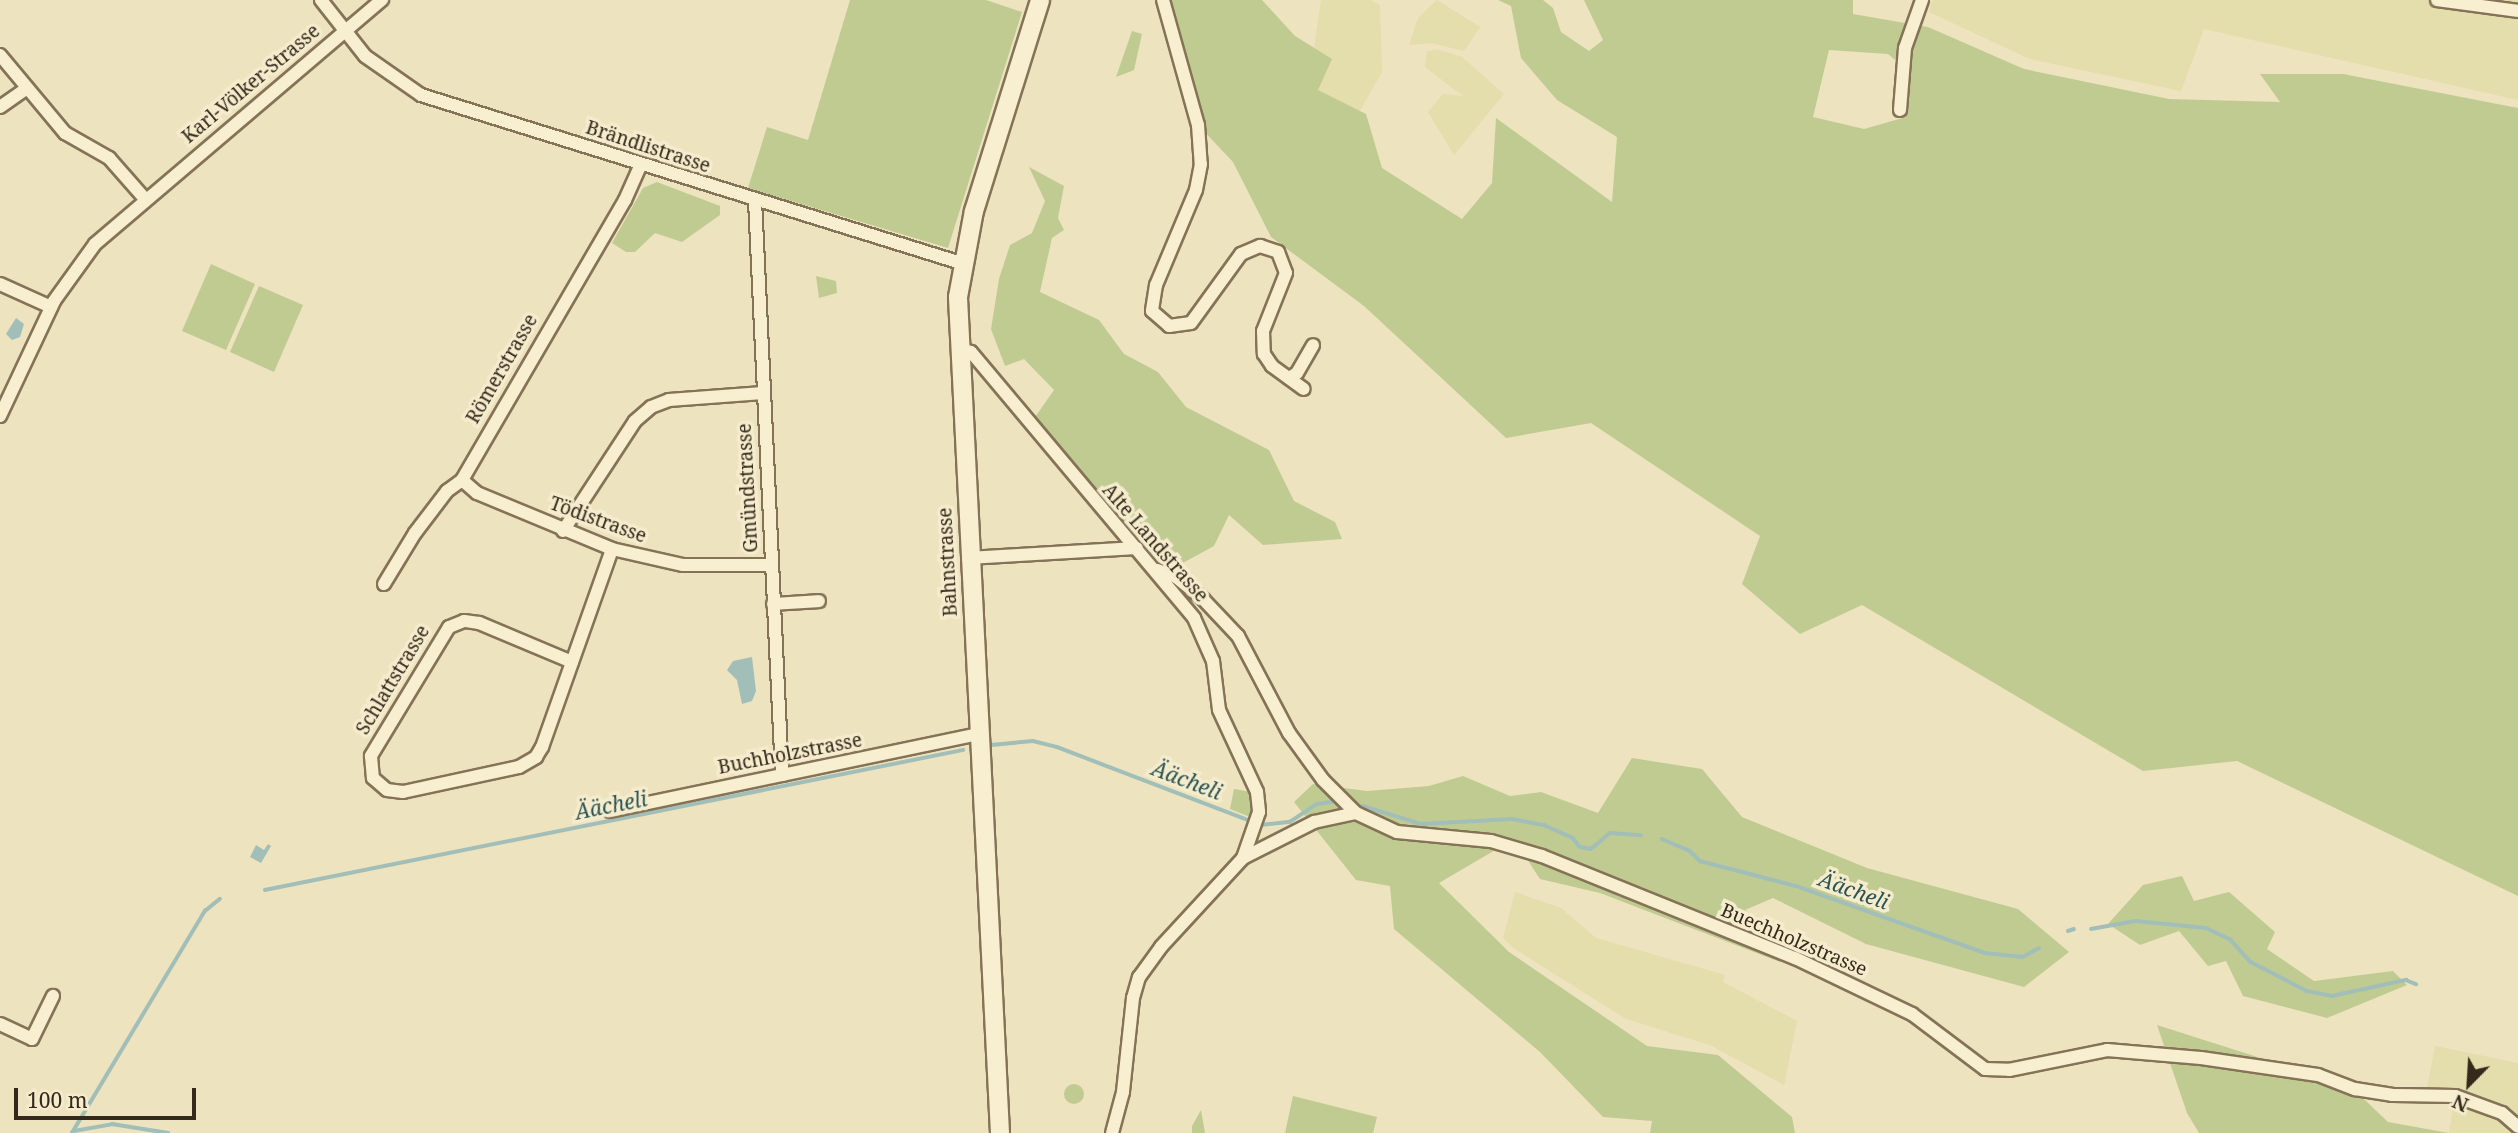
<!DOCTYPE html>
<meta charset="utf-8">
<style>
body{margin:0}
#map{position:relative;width:2518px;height:1133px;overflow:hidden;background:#ede3be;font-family:"Noto Serif",serif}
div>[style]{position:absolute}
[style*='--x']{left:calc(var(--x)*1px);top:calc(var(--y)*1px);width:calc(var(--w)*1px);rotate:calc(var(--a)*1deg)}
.farmland>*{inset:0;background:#e3deab}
.green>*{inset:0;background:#c0cb92}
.round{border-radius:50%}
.water>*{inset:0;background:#a1bfb8}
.stream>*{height:3.5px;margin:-1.75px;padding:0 1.75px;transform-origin:1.75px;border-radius:1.75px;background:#a1bfb8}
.roads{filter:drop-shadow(2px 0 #857357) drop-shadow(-2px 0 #857357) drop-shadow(0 2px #857357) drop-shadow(0 -2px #857357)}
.minor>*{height:12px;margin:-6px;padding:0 6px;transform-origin:6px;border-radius:6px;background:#f8efd0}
.secondary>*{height:18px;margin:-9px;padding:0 9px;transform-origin:9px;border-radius:9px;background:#f8efd0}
span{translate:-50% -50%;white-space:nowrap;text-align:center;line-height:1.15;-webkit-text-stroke:7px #f5eccd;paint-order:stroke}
.street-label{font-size:19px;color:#34291b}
.water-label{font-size:21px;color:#2b5454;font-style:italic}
.north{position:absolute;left:2434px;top:1049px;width:70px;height:70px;-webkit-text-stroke:5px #f5eccd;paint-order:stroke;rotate:204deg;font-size:19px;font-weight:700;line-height:28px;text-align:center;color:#34291b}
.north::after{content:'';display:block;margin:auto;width:24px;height:32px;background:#34291b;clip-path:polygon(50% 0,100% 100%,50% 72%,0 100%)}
.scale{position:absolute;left:14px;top:1088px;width:182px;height:32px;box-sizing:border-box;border:4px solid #34291b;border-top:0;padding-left:9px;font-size:21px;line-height:24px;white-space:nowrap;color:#34291b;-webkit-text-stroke:5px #f5eccd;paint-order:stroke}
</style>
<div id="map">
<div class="farmland">
<div style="clip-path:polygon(1321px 0,1371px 0,1380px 5px,1382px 72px,1358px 114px,1317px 90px,1314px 48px)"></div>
<div style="clip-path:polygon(1437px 0,1480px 27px,1464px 51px,1431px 43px,1409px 45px,1418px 18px)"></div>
<div style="clip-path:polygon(1932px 0,2518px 0,2518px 100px,2204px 29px,2181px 91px,2030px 59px,1929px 12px)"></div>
<div style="clip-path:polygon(1440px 50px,1462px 57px,1504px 94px,1454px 155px,1428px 112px,1443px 94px,1463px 96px,1425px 67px,1427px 51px)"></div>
<div style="clip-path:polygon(1515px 892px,1561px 908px,1596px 938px,1725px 975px,1723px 982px,1797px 1021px,1784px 1085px,1710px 1045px,1626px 1019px,1515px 949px,1503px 938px)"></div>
<div style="clip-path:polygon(2435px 1046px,2518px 1063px,2518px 1133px,2449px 1133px,2455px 1096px,2426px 1093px)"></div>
</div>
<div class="green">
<div style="clip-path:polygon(850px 0,986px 0,1022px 12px,948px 248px,748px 188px,767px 127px,808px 140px)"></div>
<div style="clip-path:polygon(evenodd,1163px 0,1262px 0,1295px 36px,1332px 59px,1318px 90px,1366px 114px,1382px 168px,1462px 219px,1492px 183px,1496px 118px,1612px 202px,1617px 137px,1557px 100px,1521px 58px,1511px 6px,1498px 0,1543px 0,1553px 8px,1561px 32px,1589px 51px,1603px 40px,1584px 0,1853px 0,1853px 14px,1928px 27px,2024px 69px,2169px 99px,2280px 102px,2260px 74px,2343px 74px,2518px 108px,2518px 896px,2237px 761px,2143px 771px,1862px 605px,1800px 634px,1742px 584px,1760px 536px,1591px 423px,1506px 438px,1364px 306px,1271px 237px,1233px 162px,1198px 125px,1163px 0,1829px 50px,1888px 54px,1906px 69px,1906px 117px,1864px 129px,1813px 117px,1829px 50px)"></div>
<div style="clip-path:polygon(1132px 31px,1142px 34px,1134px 70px,1116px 77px)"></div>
<div style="clip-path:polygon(1029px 167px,1064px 186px,1058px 218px,1064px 230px,1052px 238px,1040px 292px,1099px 320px,1124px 354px,1158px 372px,1186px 407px,1269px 450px,1294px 501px,1335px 522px,1342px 539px,1263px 545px,1229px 515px,1214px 546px,1168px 571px,1116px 517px,1033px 420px,1054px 390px,1024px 359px,1005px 366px,991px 329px,999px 279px,1010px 245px,1032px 233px,1045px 201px)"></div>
<div style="clip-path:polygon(657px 182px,720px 206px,720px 215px,682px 242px,655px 233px,635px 252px,626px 252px,612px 243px,643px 188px)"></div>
<div style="clip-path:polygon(211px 264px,255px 284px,226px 350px,182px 331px)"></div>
<div style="clip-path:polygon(816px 276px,836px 281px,837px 293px,819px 298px)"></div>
<div style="clip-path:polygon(259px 286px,303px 305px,274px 372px,230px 352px)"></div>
<div style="clip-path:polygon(1632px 758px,1702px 769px,1742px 817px,1867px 868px,2018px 909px,2069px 952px,2024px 987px,1866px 944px,1773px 898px,1745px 910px,1774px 930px,1780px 962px,1600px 893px,1540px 879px,1514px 839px,1439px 883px,1509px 952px,1647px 1046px,1718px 1055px,1792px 1117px,1795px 1133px,1650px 1133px,1652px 1121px,1603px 1117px,1540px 1052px,1394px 929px,1390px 886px,1356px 880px,1294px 802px,1313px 784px,1367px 791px,1429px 786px,1463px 776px,1510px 796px,1541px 792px,1598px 813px)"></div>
<div style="clip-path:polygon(1234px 789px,1251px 792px,1250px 817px,1230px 809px)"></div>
<div style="clip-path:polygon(2182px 876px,2194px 901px,2229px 892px,2275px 932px,2267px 949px,2314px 981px,2393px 971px,2407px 985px,2327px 1018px,2243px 996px,2226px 961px,2208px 966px,2179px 931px,2140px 945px,2108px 924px,2143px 885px)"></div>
<div style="clip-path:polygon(2157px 1025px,2298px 1070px,2365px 1100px,2388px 1122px,2449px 1133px,2199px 1133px,2187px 1113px)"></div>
<div class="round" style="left:1064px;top:1084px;width:20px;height:20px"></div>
<div style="clip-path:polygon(1293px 1096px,1377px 1117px,1373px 1133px,1285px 1133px)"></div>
<div style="clip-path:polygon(1201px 1110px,1205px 1133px,1192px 1133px,1192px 1126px)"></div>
</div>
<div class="water">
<div style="clip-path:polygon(16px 318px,24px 324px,20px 337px,12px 340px,6px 334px)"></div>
<div style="clip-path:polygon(752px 657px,756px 691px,752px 701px,742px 704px,737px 680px,727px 670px,733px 661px)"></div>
<div style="clip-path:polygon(268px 844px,271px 846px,261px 863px,250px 857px,256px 845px,264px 850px)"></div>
</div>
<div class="stream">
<div style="--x:991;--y:745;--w:42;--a:-5.4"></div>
<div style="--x:1033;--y:741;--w:25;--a:14"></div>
<div style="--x:1057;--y:747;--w:208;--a:20.9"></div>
<div style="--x:1363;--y:806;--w:61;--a:17.2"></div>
<div style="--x:1421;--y:824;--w:91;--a:-3.1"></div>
<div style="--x:1512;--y:819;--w:33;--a:11"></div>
<div style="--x:1544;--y:825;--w:32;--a:24"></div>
<div style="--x:1573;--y:838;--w:11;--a:52"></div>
<div style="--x:1580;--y:847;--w:11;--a:10"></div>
<div style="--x:1591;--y:849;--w:25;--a:-40"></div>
<div style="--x:1610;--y:833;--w:31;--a:4"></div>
<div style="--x:1260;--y:825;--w:30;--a:-6"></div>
<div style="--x:1290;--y:822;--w:32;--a:-34"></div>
<div style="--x:1317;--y:804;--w:15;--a:-8"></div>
<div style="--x:1662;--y:839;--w:30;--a:23"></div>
<div style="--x:1690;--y:851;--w:14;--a:45"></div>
<div style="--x:1700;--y:861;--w:99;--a:14.6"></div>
<div style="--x:1796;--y:886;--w:201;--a:19.5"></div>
<div style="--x:1985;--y:953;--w:38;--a:6"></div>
<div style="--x:2023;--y:957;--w:18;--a:-29"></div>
<div style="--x:265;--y:890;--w:712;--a:-11.34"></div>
<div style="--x:2091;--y:929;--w:46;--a:-10.1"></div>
<div style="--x:2136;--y:921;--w:70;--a:5.7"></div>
<div style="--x:2206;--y:928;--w:26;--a:25"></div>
<div style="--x:2230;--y:939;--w:31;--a:48"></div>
<div style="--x:2251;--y:962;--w:63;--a:27.4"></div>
<div style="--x:2307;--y:991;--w:25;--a:11"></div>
<div style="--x:2332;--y:996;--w:76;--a:-12.2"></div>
<div style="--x:2406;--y:980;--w:11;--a:22"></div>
<div style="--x:2068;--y:931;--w:6;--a:-18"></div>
<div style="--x:74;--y:1131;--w:39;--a:-10"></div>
<div style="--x:112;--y:1124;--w:57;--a:9.1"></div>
<div style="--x:72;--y:1133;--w:259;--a:-59.1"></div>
<div style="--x:205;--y:911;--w:19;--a:-39"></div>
</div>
<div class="roads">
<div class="minor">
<div style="--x:321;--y:0;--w:71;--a:51.8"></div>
<div style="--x:365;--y:56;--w:68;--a:34.9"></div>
<div style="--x:421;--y:95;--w:566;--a:17.28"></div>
<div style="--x:1163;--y:0;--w:130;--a:74.4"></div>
<div style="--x:1198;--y:125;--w:39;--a:86"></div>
<div style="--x:1201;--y:164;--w:26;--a:101"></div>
<div style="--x:1196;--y:190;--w:103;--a:112.8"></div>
<div style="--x:1156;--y:285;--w:26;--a:99"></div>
<div style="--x:1152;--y:311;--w:23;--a:41"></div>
<div style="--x:1169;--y:326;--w:22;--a:-8"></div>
<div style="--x:1191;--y:323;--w:85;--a:-54.1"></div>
<div style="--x:1241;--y:254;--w:21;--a:-23"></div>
<div style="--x:1260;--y:246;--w:19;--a:18"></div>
<div style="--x:1278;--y:252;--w:22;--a:69"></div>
<div style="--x:1286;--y:273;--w:62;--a:111.6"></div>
<div style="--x:1263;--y:331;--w:23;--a:88"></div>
<div style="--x:1264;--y:354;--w:14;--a:56"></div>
<div style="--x:1272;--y:366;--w:39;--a:36"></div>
<div style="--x:2437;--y:0;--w:82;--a:7.7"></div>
<div style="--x:0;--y:55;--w:102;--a:50.2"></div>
<div style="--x:65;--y:133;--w:51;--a:29.6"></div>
<div style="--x:109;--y:158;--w:55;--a:48.7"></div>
<div style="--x:0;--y:107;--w:33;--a:-35"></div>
<div style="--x:1900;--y:110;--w:62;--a:-85.4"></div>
<div style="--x:1905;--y:48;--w:51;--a:-70.5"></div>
<div style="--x:755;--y:200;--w:576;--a:87.31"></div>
<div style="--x:0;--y:284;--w:56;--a:24.3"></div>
<div style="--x:958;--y:349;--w:13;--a:13"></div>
<div style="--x:971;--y:352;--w:347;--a:50"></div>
<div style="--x:1194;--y:618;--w:47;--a:66.2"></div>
<div style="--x:1213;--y:661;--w:49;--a:83"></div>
<div style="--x:1219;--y:710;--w:90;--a:65.1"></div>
<div style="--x:1257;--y:792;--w:20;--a:84"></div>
<div style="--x:1259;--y:812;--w:49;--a:109.2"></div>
<div style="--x:1243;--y:858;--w:121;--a:132.7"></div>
<div style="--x:1161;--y:947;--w:37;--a:126"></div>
<div style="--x:1139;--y:977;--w:22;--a:106"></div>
<div style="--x:1133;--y:998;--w:95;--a:96.1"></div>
<div style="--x:1123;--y:1092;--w:42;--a:105"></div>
<div style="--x:1289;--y:378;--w:9;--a:-32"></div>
<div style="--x:1297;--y:373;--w:32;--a:-60"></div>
<div style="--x:0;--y:416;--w:127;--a:-64.8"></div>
<div style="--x:54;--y:301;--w:70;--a:-54.3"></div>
<div style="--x:95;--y:244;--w:377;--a:-40.4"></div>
<div style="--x:462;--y:480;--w:20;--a:41"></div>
<div style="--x:477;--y:493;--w:146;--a:22.5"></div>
<div style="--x:612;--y:549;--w:73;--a:12.7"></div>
<div style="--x:683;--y:565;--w:88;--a:0"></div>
<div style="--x:563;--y:531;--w:131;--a:-56.8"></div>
<div style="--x:635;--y:421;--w:21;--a:-41"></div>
<div style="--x:651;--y:407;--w:19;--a:-21"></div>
<div style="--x:669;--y:400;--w:94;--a:-4.3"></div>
<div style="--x:968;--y:558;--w:169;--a:-3.4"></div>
<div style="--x:1157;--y:570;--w:20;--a:20"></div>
<div style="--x:1176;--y:577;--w:35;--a:39"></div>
<div style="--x:1203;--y:599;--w:51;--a:46.6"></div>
<div style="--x:1238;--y:636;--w:110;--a:62.3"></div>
<div style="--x:1289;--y:733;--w:58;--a:54.1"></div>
<div style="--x:1323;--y:780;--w:47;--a:45"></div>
<div style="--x:1356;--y:813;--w:45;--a:24.9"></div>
<div style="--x:1397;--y:832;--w:94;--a:5.5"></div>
<div style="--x:1491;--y:841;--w:53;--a:16.4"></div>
<div style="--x:1542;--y:856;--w:273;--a:22"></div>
<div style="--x:1795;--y:958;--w:130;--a:25.6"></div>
<div style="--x:1912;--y:1014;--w:91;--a:37"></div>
<div style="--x:1985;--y:1069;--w:24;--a:2"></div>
<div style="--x:2009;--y:1070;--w:100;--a:-11.5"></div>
<div style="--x:2107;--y:1050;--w:94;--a:4.9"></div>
<div style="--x:2201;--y:1058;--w:118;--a:8.3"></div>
<div style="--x:2318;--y:1075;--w:40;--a:21"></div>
<div style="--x:2355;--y:1089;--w:37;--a:9"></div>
<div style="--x:2392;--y:1095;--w:63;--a:0.9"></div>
<div style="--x:2455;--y:1096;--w:50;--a:19.9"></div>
<div style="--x:2502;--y:1113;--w:21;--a:41"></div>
<div style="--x:384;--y:584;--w:60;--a:-58.7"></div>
<div style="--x:415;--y:533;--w:53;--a:-52.7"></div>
<div style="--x:447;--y:491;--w:19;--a:-36"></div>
<div style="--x:462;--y:480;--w:324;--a:-59.8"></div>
<div style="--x:625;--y:200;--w:39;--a:-66"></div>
<div style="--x:773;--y:604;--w:46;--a:-3.7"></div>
<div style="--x:572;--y:662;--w:101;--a:-157.2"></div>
<div style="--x:479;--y:623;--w:15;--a:-172"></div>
<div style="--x:464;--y:621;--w:16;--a:158"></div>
<div style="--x:449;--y:627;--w:151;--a:121.2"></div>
<div style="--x:371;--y:756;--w:22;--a:85"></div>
<div style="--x:373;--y:778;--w:18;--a:41"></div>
<div style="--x:387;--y:790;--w:16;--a:7"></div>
<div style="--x:403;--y:792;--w:119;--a:-12.2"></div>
<div style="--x:519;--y:767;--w:20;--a:-30"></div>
<div style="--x:536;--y:757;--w:12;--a:-59"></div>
<div style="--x:542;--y:747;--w:210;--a:-70.5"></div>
<div style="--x:610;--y:811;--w:376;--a:-11.8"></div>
<div style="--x:1243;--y:858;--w:80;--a:-26.9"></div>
<div style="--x:1314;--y:822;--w:43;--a:-12.1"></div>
<div style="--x:0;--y:1024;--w:35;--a:25"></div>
<div style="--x:32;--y:1039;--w:48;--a:-64"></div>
</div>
<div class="secondary">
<div style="--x:1000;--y:1133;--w:837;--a:-92.88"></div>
<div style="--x:958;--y:297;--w:87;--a:-79.5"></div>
<div style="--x:974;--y:211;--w:221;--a:-72.6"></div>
</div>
</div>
<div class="street-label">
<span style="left:251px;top:84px;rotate:-40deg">Karl-Völker-Strasse</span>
<span style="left:648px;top:147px;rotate:18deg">Brändlistrasse</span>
<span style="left:502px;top:369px;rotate:-60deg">Römerstrasse</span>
<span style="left:748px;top:488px;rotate:-93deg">Gmündstrasse</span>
<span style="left:598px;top:520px;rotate:20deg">Tödistrasse</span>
<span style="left:1155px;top:543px;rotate:49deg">Alte Landstrasse</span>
<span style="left:948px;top:562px;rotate:-93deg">Bahnstrasse</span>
<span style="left:393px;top:680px;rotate:-59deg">Schlattstrasse</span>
<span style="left:790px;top:754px;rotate:-11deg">Buchholzstrasse</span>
<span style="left:1794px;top:940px;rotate:23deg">Buechholzstrasse</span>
</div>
<div class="water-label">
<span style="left:1187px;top:780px;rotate:21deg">Äächeli</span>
<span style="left:611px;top:805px;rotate:-11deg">Äächeli</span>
<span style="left:1854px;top:890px;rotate:20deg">Äächeli</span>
</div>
<div class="north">N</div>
<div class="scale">100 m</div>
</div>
